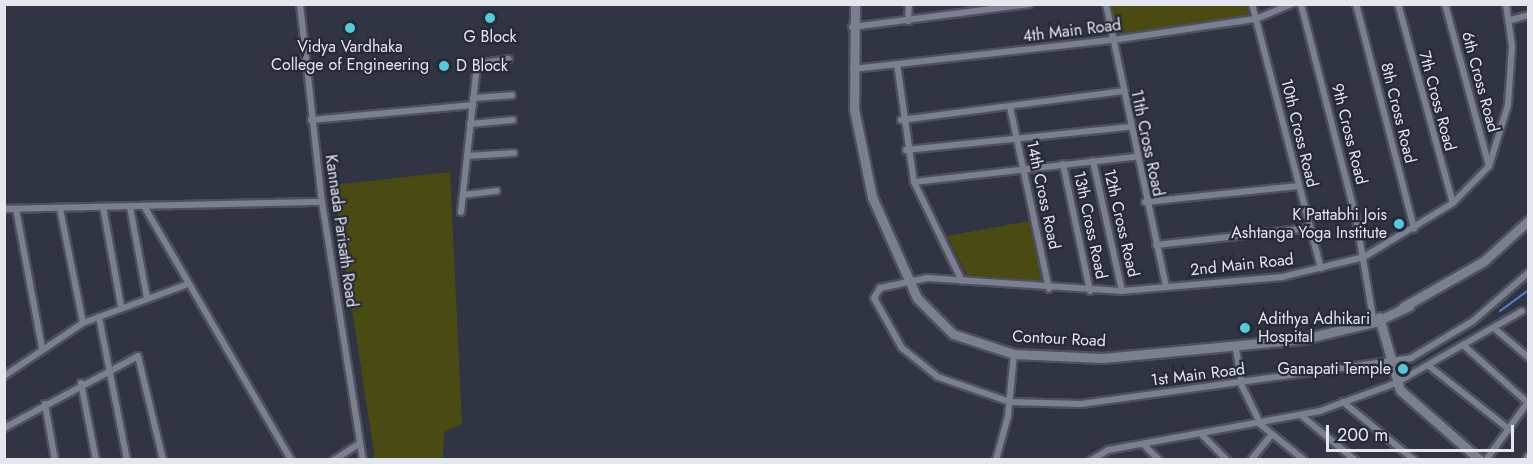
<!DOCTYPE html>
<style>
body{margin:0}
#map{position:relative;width:1533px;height:464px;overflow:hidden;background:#313443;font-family:Jost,sans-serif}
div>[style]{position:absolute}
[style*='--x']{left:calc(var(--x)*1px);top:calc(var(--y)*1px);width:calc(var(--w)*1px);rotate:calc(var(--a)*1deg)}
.green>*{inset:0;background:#494b13}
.stream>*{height:2px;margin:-1px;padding:0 1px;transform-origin:1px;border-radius:1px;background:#5483c8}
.roads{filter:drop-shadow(2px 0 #4e515d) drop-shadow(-2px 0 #4e515d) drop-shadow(0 2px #4e515d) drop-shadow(0 -2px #4e515d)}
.street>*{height:6px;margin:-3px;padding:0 3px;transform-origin:3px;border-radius:3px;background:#7b8090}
.secondary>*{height:9px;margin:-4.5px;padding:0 4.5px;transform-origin:4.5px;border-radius:4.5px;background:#7b8090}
.dots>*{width:16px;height:16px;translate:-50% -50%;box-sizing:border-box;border:3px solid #272a38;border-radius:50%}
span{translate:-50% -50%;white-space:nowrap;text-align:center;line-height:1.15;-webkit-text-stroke:4.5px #272a38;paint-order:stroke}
.street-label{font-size:16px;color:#e4e6f0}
.poi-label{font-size:16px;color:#e4e6f0}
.left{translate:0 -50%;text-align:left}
.right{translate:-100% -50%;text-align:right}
.frame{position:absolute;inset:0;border:6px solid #e4e6f0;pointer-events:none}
.scale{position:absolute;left:1326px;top:425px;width:188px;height:27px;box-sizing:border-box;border:3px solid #e4e6f0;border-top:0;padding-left:8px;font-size:18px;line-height:21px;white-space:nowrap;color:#e4e6f0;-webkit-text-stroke:4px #272a38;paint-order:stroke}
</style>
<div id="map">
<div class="green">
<div style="clip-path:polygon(1112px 5px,1247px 5px,1249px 16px,1117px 34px)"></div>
<div style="clip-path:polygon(450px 172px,462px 424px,444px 432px,443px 459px,375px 459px,333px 185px)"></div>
<div style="clip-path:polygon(1029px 221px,1044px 281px,967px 275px,947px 236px)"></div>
</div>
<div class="stream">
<div style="--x:1500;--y:311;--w:34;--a:-36"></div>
</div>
<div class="roads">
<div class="street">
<div style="--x:300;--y:4;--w:199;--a:83.7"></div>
<div style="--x:322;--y:202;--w:261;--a:81"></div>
<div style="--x:1106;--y:4;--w:288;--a:78"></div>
<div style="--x:1252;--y:4;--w:273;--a:75.4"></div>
<div style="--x:1301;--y:4;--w:221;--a:75.6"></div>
<div style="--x:1356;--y:218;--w:100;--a:80.3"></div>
<div style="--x:1356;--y:4;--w:232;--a:75.5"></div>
<div style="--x:1398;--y:4;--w:206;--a:74.6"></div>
<div style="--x:1445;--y:4;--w:168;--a:74.8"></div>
<div style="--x:1506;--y:4;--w:42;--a:81.9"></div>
<div style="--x:1512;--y:46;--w:59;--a:93.9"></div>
<div style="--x:1508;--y:105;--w:64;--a:107.3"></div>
<div style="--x:1489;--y:166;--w:52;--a:134.2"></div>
<div style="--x:1453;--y:203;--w:104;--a:148.8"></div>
<div style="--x:1364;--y:257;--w:84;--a:166.3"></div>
<div style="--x:1282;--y:277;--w:161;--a:175"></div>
<div style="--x:1122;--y:291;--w:195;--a:-176.2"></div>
<div style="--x:927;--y:278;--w:48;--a:168"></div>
<div style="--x:880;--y:288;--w:12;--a:121"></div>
<div style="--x:874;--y:298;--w:57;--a:60.8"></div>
<div style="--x:902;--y:348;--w:46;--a:38.9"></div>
<div style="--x:938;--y:377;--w:76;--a:19.1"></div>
<div style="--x:1010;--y:402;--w:71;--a:1.6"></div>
<div style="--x:1081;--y:404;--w:333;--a:-7.9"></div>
<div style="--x:1411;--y:358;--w:72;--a:-30.8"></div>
<div style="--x:1473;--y:321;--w:73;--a:-41.1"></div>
<div style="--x:1511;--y:20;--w:18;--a:-16"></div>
<div style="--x:908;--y:21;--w:17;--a:-87"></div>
<div style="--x:852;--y:27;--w:179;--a:-7.4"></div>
<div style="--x:897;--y:64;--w:119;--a:81.8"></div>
<div style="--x:914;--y:182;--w:110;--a:64.1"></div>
<div style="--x:853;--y:69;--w:262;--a:-6.4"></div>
<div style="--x:1113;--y:40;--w:145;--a:-8.4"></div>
<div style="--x:1256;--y:19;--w:39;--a:-23"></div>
<div style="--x:473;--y:98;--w:39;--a:-4"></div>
<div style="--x:1010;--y:107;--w:186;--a:77.9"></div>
<div style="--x:311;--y:120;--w:163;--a:-5.3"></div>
<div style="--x:901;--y:120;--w:224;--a:-7.4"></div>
<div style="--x:470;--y:124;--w:43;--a:-5.3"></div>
<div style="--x:906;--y:150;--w:225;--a:-5.9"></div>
<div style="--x:467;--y:156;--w:47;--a:-3.7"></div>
<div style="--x:1093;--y:161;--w:133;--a:77.4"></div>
<div style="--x:1063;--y:164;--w:130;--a:78"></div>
<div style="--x:914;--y:182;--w:222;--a:-6.5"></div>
<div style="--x:463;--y:195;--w:34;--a:-7"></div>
<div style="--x:1145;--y:202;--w:154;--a:-6"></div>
<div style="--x:144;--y:206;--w:293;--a:59.9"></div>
<div style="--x:103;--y:207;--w:101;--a:79.7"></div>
<div style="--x:130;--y:207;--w:93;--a:79.4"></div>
<div style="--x:4;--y:209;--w:318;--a:-1.3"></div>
<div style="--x:16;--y:209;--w:141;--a:79.4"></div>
<div style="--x:60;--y:209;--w:116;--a:78.6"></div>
<div style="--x:461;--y:212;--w:149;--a:-83.8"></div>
<div style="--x:477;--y:64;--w:32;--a:-9"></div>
<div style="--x:1156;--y:245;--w:155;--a:-6.3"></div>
<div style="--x:99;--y:317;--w:146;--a:78.9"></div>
<div style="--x:1494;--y:328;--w:45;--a:40.5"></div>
<div style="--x:1463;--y:345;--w:87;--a:41.7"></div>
<div style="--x:1236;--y:349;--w:37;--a:81"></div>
<div style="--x:1242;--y:386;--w:43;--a:64"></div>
<div style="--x:1261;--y:425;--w:55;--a:39.1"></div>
<div style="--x:1429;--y:366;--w:103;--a:38.3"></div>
<div style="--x:4;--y:376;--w:95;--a:-33.9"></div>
<div style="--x:83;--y:323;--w:109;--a:-20.4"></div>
<div style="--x:81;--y:383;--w:78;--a:79"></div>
<div style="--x:1343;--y:402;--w:92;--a:39.2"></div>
<div style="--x:45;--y:404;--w:57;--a:79.9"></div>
<div style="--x:1302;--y:416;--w:69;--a:39.7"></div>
<div style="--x:4;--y:428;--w:152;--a:-28.2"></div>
<div style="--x:138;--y:356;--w:107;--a:76.5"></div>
<div style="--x:1203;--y:436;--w:34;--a:45"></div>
<div style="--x:1144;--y:445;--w:21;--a:45"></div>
<div style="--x:334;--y:460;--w:30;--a:-33"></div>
<div style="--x:996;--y:460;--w:46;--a:-74.7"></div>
<div style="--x:1008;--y:416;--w:62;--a:-84.5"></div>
<div style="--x:1091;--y:460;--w:20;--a:-30"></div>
<div style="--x:1108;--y:450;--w:216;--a:-10.4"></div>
<div style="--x:1320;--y:411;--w:81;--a:-20.2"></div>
<div style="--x:1396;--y:383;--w:145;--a:-29.7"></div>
<div style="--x:1251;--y:460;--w:33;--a:-51"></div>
<div style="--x:1486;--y:460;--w:72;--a:-54.1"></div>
<div style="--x:1526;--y:460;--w:4;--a:-63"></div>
</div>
<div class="secondary">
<div style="--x:855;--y:4;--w:105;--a:90.5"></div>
<div style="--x:854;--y:109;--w:90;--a:78.4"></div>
<div style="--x:872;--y:197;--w:111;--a:66"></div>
<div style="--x:917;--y:298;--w:51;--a:45"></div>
<div style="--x:953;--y:334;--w:64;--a:18.2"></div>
<div style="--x:1014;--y:354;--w:89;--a:2.6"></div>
<div style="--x:1103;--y:358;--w:201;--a:-5.4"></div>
<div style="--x:1303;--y:339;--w:74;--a:-13.3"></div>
<div style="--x:1375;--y:322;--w:38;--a:-25"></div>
<div style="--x:1403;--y:307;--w:93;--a:-29.6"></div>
<div style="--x:1484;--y:261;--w:59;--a:-42.3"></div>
<div style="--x:1379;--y:317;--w:76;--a:74"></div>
<div style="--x:1400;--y:390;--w:106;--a:41.2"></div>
</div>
</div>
<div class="dots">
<div style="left:490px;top:18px;background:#53cbdb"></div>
<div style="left:350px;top:28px;background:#53cbdb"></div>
<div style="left:444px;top:66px;background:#53cbdb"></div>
<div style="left:1399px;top:224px;background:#53cbdb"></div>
<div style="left:1245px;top:328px;background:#53cbdb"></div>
<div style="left:1403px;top:369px;background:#53cbdb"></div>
</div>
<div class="street-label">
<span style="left:1072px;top:31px;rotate:-7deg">4th Main Road</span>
<span style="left:1480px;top:82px;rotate:75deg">6th Cross Road</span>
<span style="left:1437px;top:101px;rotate:75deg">7th Cross Road</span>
<span style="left:1398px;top:113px;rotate:76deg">8th Cross Road</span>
<span style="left:1299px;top:133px;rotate:76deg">10th Cross Road</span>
<span style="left:1349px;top:134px;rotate:76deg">9th Cross Road</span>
<span style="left:1147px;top:143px;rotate:78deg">11th Cross Road</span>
<span style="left:1043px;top:195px;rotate:78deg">14th Cross Road</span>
<span style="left:1121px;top:223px;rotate:77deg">12th Cross Road</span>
<span style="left:1090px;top:225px;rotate:78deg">13th Cross Road</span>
<span style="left:341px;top:231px;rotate:82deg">Kannada Parisath Road</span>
<span style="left:1242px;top:265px;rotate:-6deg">2nd Main Road</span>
<span style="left:1059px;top:339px;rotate:3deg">Contour Road</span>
<span style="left:1198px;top:375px;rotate:-7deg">1st Main Road</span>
</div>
<div class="poi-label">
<span style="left:490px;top:37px">G Block</span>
<span style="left:350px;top:56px">Vidya Vardhaka<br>College of Engineering</span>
<span class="left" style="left:456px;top:66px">D Block</span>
<span class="right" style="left:1387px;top:224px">K Pattabhi Jois<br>Ashtanga Yoga Institute</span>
<span class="left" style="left:1258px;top:328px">Adithya Adhikari<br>Hospital</span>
<span class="right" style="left:1391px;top:369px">Ganapati Temple</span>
</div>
<div class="frame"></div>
<div class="scale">200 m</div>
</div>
